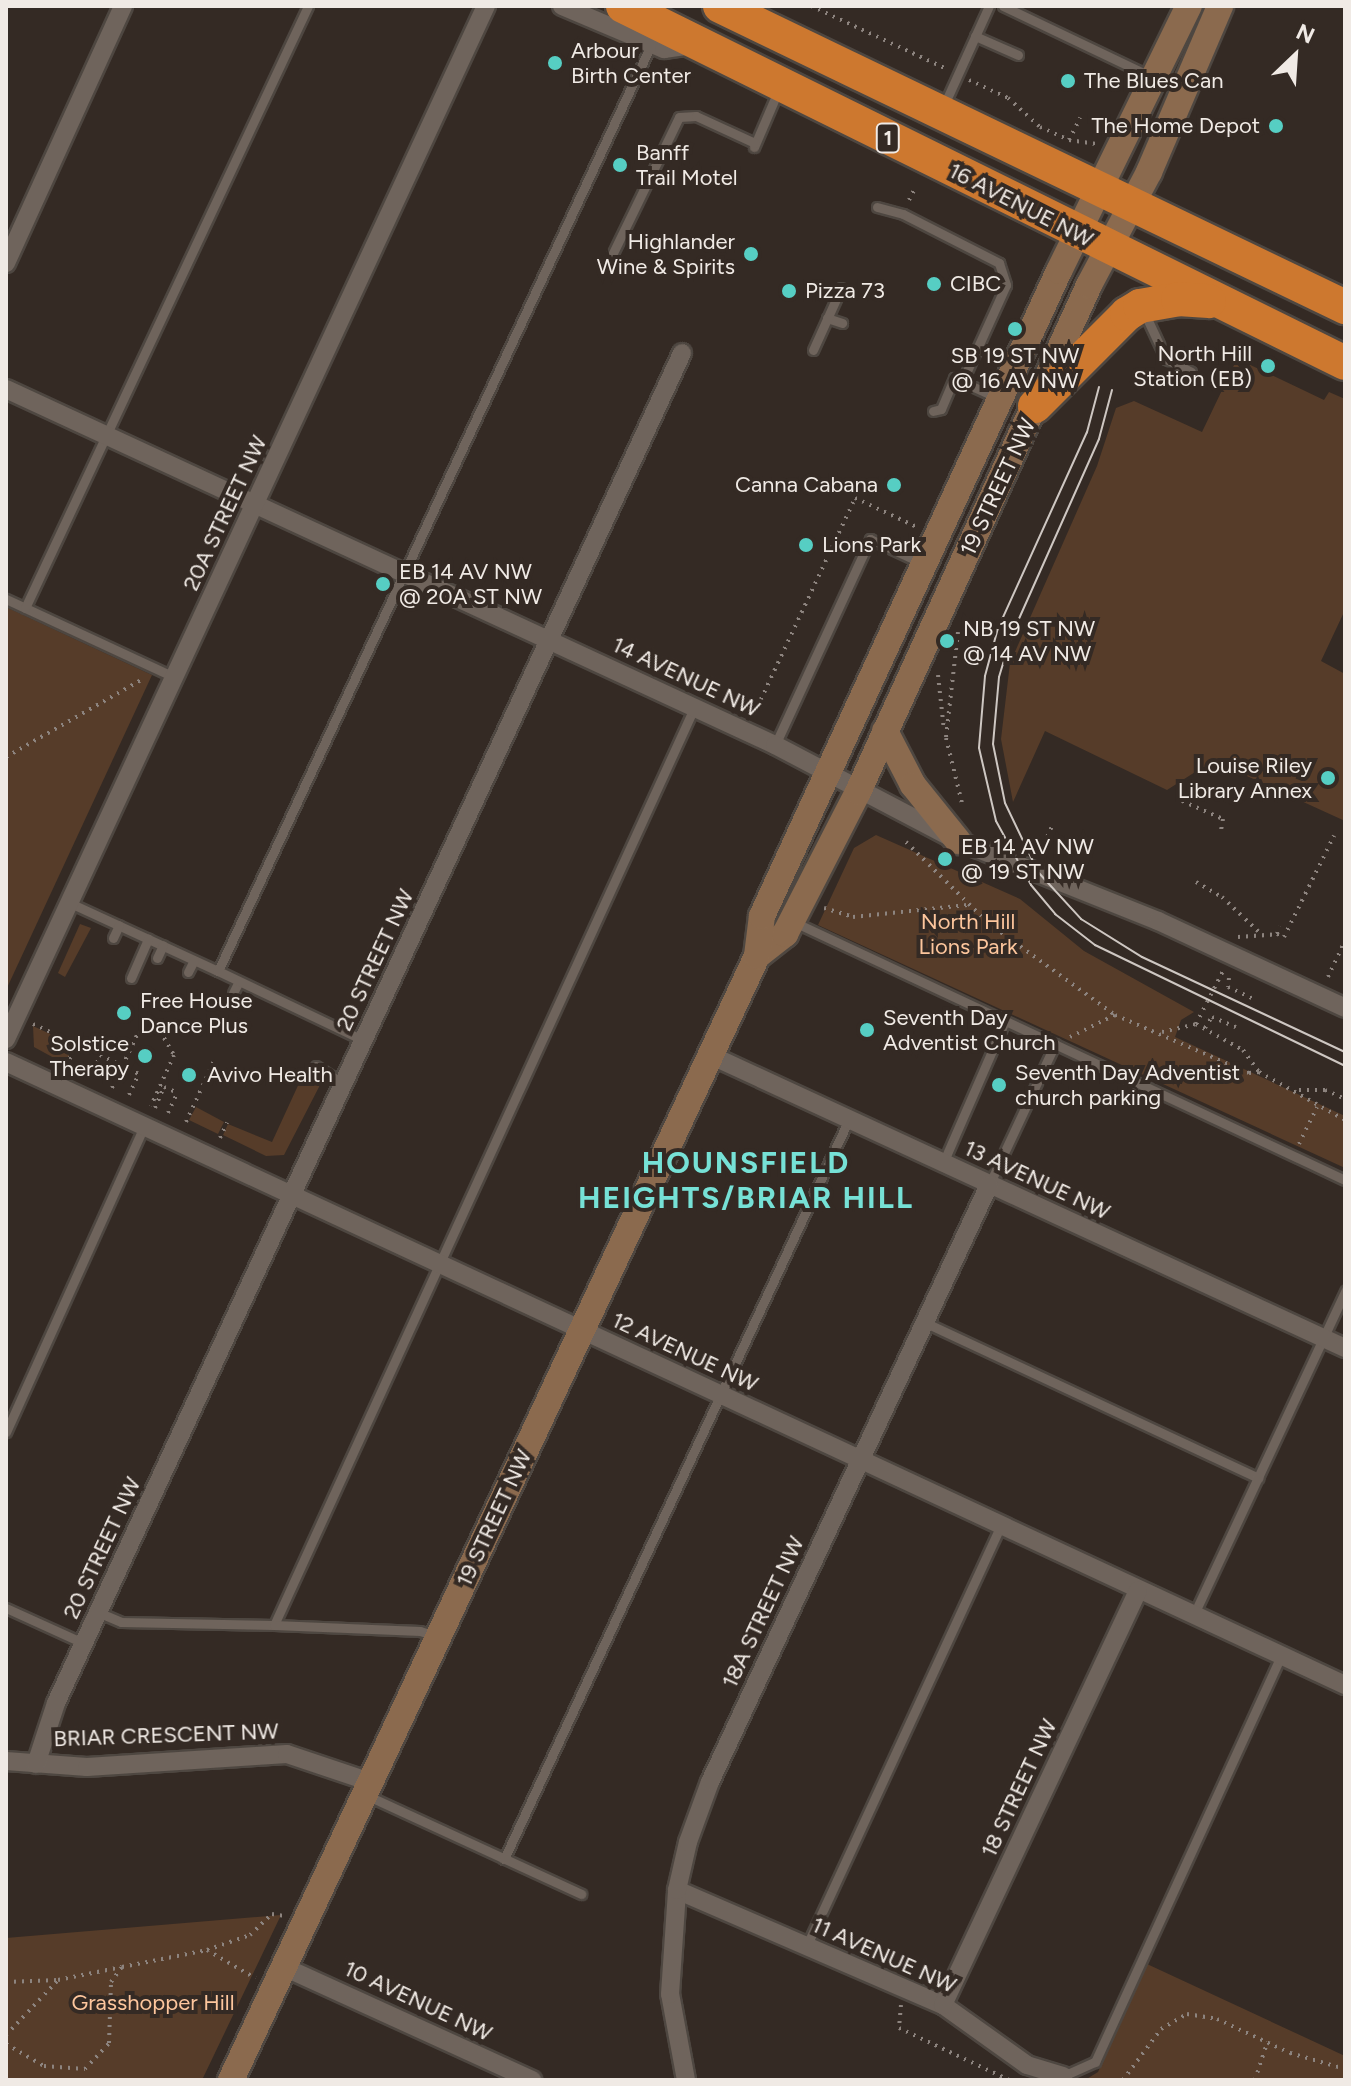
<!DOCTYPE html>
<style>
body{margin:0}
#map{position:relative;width:1351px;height:2086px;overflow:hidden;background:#342a24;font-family:Figtree,sans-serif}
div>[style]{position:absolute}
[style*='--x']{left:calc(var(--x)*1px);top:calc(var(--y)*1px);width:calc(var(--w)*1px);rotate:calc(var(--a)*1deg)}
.green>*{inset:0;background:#563c29}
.path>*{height:4px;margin-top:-2px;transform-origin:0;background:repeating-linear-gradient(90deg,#8d847f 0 2px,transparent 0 8px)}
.roads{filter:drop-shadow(2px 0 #4e4741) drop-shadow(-2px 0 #4e4741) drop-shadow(0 2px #4e4741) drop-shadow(0 -2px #4e4741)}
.lane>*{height:9px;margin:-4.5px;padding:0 4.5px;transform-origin:4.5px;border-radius:4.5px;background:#6f645c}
.street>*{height:18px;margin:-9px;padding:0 9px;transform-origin:9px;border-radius:9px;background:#6f645c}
.secondary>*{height:26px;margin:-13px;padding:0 13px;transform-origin:13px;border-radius:13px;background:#8b6a4e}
.highway>*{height:34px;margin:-17px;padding:0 17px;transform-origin:17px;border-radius:17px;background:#cd782f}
.tram>*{height:2px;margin:-1px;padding:0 1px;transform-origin:1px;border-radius:1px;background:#cec7c2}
.dots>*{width:22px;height:22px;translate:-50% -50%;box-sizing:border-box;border:4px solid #342a24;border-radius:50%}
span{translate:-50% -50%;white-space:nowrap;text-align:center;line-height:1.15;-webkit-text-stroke:8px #342a24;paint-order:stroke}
.shield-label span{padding:2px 6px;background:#342a24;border:2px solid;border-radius:6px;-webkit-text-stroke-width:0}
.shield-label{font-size:20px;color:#f0eae5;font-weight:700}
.poi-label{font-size:22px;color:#f0eae5}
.left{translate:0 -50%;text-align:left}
.right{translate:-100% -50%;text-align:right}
.street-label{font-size:22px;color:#f0eae5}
.park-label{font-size:22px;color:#fdc69d}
.district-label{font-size:30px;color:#76e1d6;font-weight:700;letter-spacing:2px}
.frame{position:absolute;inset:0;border:8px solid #f0eae5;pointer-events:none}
.north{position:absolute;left:1255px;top:16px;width:80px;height:80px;-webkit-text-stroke:6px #342a24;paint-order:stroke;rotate:25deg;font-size:22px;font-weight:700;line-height:32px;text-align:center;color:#f0eae5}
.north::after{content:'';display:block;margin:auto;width:28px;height:36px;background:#f0eae5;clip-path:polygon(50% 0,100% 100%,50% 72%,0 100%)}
</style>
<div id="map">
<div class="green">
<div style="clip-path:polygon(1244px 362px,1324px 400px,1329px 392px,1345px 399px,1345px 610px,1321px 661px,1345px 674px,1345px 821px,1225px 766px,1203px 767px,1167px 790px,1045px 731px,1013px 802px,1001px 739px,1010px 663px,1097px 466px,1116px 408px,1134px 401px,1202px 432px,1235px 363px)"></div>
<div style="clip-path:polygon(6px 607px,152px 675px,6px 990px)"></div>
<div style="clip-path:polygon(876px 835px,1020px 899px,1084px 951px,1194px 1012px,1181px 1020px,1175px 1037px,1345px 1116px,1345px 1168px,818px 925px,854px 848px)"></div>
<div style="clip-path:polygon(80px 924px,91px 928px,65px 977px,58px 973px)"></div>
<div style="clip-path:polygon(33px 1026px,74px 1045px,65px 1064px,34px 1047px)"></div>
<div style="clip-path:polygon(310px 1076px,320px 1085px,284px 1155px,266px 1156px,223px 1135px,228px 1124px,272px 1142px,301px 1079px)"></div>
<div style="clip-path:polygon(196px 1107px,224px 1122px,218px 1134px,189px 1120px)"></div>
<div style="clip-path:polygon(281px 1915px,202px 2080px,6px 2080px,6px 1938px)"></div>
<div style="clip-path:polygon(1147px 1964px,1345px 2056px,1345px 2080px,1085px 2080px,1098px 2072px)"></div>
</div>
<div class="path">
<div style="--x:811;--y:6;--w:150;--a:24.9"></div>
<div style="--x:969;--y:80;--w:43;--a:24.8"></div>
<div style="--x:1008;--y:98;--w:43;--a:42.2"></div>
<div style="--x:1040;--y:127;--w:32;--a:24"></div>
<div style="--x:1069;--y:140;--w:28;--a:8"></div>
<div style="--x:1069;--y:140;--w:25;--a:-63"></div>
<div style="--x:909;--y:200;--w:13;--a:-63"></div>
<div style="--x:958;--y:632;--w:107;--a:96.5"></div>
<div style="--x:946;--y:738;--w:71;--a:76.2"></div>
<div style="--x:938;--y:675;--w:55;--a:83.8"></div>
<div style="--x:754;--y:714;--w:238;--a:-64.9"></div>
<div style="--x:855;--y:498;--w:68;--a:25.1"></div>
<div style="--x:6;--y:757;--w:158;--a:-29.7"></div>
<div style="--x:1182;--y:801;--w:45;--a:23.7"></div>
<div style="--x:1223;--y:819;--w:11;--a:100"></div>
<div style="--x:906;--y:842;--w:115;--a:44.6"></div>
<div style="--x:988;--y:923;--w:157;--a:35.9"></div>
<div style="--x:1115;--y:1015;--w:146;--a:23.4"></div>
<div style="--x:1249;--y:1073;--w:10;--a:-6"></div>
<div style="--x:1259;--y:1072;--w:98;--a:29.2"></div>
<div style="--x:1044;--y:844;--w:22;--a:-66"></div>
<div style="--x:1196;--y:882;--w:30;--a:30"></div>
<div style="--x:1222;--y:897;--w:52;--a:43.5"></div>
<div style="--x:824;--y:908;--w:30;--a:17"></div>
<div style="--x:853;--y:917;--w:115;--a:-6"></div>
<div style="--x:1277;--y:934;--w:8;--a:23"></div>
<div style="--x:1284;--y:937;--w:113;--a:-63.7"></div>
<div style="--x:1238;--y:937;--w:39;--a:-4"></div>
<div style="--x:1277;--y:934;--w:8;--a:-67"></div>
<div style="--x:1328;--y:977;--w:40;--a:-65"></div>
<div style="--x:1229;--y:978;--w:9;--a:96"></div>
<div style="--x:1228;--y:987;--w:29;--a:25"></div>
<div style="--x:33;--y:1024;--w:47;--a:24.9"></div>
<div style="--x:1196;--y:1024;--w:59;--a:-63"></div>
<div style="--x:1205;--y:1028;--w:13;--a:-58"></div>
<div style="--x:1212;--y:1017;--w:26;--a:23"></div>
<div style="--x:1162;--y:1032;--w:35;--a:-13"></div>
<div style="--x:1196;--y:1024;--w:54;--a:29"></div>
<div style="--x:1243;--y:1050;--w:27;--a:54"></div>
<div style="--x:1070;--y:1037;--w:50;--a:-26.1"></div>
<div style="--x:100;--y:1055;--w:43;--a:26"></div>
<div style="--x:66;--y:1066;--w:25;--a:-64"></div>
<div style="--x:90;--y:1077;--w:25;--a:-64"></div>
<div style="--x:112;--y:1088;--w:61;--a:-64.7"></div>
<div style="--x:138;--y:1033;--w:22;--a:-5"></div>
<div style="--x:160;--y:1031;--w:28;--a:60"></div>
<div style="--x:174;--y:1055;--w:56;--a:114.3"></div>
<div style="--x:1299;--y:1090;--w:26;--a:0"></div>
<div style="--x:1325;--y:1090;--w:22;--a:24"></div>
<div style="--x:129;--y:1095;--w:23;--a:-65"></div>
<div style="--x:155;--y:1108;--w:23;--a:-67"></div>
<div style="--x:164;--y:1087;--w:15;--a:23"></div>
<div style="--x:168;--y:1113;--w:21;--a:-65"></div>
<div style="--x:186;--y:1122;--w:67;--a:-65.3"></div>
<div style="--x:220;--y:1138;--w:17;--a:-65"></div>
<div style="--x:1299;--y:1144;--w:41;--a:-64.1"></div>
<div style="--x:207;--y:1950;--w:56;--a:30.3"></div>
<div style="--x:6;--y:1982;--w:52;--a:-2.2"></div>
<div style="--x:58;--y:1980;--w:65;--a:-11.5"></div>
<div style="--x:901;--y:2005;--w:23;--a:95"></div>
<div style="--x:899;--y:2028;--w:122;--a:25.3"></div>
<div style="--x:6;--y:2035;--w:76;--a:-46.6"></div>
<div style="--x:6;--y:2044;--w:44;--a:30.1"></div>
<div style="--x:44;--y:2066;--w:41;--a:4.2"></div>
<div style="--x:85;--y:2069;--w:35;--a:-47"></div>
<div style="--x:109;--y:2043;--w:61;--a:-88.1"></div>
<div style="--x:111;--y:1982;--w:19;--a:-54"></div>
<div style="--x:122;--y:1967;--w:87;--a:-11.3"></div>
<div style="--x:207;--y:1950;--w:46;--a:-19.2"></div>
<div style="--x:250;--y:1935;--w:30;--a:-44"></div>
<div style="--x:272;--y:1914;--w:12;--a:9"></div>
<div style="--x:1123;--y:2080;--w:64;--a:-53.3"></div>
<div style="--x:1161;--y:2029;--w:30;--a:-30"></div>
<div style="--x:1187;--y:2014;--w:30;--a:9"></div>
<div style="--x:1217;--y:2019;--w:81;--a:25"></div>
<div style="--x:1290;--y:2053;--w:57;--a:16.2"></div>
<div style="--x:1255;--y:2080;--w:40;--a:-72"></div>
</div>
<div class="roads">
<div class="lane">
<div style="--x:1003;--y:6;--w:165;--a:25.5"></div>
<div style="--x:975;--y:36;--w:47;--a:23.8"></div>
<div style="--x:944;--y:105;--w:109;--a:-65.6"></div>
<div style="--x:754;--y:147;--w:61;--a:-66.8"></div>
<div style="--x:877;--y:207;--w:27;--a:15"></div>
<div style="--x:903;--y:214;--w:108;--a:27"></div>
<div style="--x:999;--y:263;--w:23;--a:72"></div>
<div style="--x:1006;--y:285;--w:107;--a:114.4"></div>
<div style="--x:612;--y:255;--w:153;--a:-64.1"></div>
<div style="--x:679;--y:117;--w:17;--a:-3"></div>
<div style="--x:696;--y:116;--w:65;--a:24.6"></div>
<div style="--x:1144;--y:312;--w:52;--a:64.9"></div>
<div style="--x:1166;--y:359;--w:28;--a:27"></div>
<div style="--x:827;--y:318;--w:16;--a:18"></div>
<div style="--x:813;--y:350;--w:68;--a:-65.7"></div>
<div style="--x:933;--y:411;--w:8;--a:-14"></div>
<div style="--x:941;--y:409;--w:34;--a:-67"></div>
<div style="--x:954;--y:378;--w:48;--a:24.4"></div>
<div style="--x:6;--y:599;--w:187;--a:24.9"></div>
<div style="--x:25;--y:608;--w:665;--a:-64.82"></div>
<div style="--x:775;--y:745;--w:227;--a:-65.2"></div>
<div style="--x:870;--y:539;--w:57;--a:24.8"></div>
<div style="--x:70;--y:903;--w:163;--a:24.7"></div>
<div style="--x:794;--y:922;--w:608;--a:25.09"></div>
<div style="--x:113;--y:938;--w:14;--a:-65"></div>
<div style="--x:157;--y:958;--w:14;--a:-65"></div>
<div style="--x:188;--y:972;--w:13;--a:-63"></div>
<div style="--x:131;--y:978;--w:43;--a:-66.4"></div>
<div style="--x:233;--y:993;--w:13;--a:-63"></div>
<div style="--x:365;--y:1041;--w:163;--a:-154.5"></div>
<div style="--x:218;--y:971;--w:1022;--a:-64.94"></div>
<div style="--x:316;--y:1066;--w:33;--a:33"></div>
<div style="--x:943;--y:1163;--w:155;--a:-66.4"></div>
<div style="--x:989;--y:1185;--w:156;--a:-64.9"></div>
<div style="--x:924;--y:1322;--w:369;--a:25"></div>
<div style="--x:6;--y:1432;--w:333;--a:-65.7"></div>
<div style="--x:6;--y:1608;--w:85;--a:24.4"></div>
<div style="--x:100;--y:1613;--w:23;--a:23"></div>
<div style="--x:121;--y:1622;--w:153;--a:1.1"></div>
<div style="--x:274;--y:1625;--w:1009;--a:-65.39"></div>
<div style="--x:1194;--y:1614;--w:357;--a:-64.9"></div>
<div style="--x:274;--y:1625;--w:146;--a:2.4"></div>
<div style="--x:420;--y:1631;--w:19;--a:18"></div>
<div style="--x:366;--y:1795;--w:237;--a:24.7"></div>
<div style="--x:504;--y:1859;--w:816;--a:-65"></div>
<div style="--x:806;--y:1947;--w:463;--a:-65.2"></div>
<div style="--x:1063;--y:2076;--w:35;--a:-24"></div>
<div style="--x:1095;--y:2062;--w:445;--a:-65.4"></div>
</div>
<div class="street">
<div style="--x:562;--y:6;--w:111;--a:22.9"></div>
<div style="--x:664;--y:49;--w:30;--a:-8"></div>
<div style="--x:6;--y:263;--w:282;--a:-65.5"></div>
<div style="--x:6;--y:389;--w:847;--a:24.84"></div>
<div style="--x:775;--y:745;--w:207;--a:27.7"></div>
<div style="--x:958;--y:841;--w:215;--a:21.8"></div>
<div style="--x:1158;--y:921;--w:206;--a:24.9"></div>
<div style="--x:6;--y:1039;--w:1139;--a:-65.08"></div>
<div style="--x:710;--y:1055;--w:699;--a:24.77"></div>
<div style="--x:6;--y:1062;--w:1477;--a:24.95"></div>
<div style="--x:6;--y:1761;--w:81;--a:4.2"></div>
<div style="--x:87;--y:1767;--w:200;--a:-3.7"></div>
<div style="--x:287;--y:1754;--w:88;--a:18.6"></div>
<div style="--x:36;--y:1764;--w:64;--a:-71.8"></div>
<div style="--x:56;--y:1703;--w:1488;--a:-65.12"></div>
<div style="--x:677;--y:1890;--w:290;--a:23.4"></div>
<div style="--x:943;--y:2005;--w:103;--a:35.5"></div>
<div style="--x:1027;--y:2065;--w:38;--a:17"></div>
<div style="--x:284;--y:1967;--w:273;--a:24.5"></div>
<div style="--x:943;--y:2005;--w:458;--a:-64.8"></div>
<div style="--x:686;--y:2080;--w:87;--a:-100.5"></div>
<div style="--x:670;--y:1994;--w:104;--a:-86.1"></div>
<div style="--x:677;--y:1890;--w:49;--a:-77.1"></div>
<div style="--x:688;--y:1842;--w:64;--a:-69.9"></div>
<div style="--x:710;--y:1782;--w:659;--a:-64.95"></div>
</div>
<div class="secondary">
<div style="--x:885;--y:731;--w:61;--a:62.6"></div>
<div style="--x:913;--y:785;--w:72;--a:51.2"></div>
<div style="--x:757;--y:956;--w:36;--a:-38"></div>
<div style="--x:785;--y:934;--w:160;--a:-62.8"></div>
<div style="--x:858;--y:792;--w:557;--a:-65.5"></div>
<div style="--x:1089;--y:285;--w:128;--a:-62"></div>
<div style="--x:1149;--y:172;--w:181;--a:-66.8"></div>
<div style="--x:231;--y:2080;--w:1241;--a:-64.92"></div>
<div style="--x:757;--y:956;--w:40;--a:-82.9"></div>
<div style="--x:762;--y:916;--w:710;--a:-65.28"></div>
<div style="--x:1059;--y:271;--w:295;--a:-63.9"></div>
</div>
<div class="highway">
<div style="--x:623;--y:6;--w:805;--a:26.31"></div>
<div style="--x:720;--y:6;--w:694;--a:25.72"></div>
<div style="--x:1035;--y:406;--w:130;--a:-45"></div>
<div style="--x:1127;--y:314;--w:15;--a:-32"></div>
<div style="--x:1140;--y:306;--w:39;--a:-10"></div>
<div style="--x:1178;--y:299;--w:31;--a:4"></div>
</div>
</div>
<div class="tram">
<div style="--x:1099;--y:387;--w:47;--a:104.9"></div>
<div style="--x:1087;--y:432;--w:215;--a:114.4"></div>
<div style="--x:998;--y:628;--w:50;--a:105.2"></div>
<div style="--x:985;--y:676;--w:72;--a:94.8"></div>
<div style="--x:979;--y:748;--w:75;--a:76.9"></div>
<div style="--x:996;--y:821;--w:73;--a:61.3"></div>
<div style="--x:1031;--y:885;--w:38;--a:50"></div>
<div style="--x:1055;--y:914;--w:51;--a:37.8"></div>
<div style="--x:1095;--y:945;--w:278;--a:25.8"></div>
<div style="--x:1112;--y:390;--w:51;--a:104.9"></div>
<div style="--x:1099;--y:439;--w:214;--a:114"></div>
<div style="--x:1012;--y:634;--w:45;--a:106.8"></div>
<div style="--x:999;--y:677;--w:67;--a:95.1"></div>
<div style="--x:993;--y:744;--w:60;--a:78.5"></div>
<div style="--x:1005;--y:803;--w:76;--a:64.4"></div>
<div style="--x:1038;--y:872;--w:64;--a:47.5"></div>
<div style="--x:1081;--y:919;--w:72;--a:31.9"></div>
<div style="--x:1142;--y:957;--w:224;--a:25.1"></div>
</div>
<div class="dots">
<div style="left:555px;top:63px;background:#56cec3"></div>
<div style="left:1068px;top:81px;background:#56cec3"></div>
<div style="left:1276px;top:126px;background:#56cec3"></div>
<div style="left:620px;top:165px;background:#56cec3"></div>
<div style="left:751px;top:254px;background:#56cec3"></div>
<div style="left:934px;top:284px;background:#56cec3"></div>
<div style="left:789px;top:291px;background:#56cec3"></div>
<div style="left:1015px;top:329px;background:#56cec3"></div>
<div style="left:1268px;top:366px;background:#56cec3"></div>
<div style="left:894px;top:485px;background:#56cec3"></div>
<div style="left:806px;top:545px;background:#56cec3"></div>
<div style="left:383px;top:584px;background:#56cec3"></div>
<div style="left:947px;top:641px;background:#56cec3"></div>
<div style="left:1328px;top:778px;background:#56cec3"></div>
<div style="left:945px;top:859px;background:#56cec3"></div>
<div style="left:124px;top:1013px;background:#56cec3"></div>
<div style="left:867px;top:1030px;background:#56cec3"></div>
<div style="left:145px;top:1056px;background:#56cec3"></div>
<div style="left:189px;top:1075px;background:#56cec3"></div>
<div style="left:999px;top:1085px;background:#56cec3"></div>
</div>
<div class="shield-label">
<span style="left:888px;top:138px">1</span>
</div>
<div class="poi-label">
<span class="left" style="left:571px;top:63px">Arbour<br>Birth Center</span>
<span class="left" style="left:1084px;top:81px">The Blues Can</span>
<span class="right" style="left:1260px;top:126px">The Home Depot</span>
<span class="left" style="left:636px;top:165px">Banff<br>Trail Motel</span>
<span class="right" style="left:735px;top:254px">Highlander<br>Wine &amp; Spirits</span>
<span class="left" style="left:950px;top:284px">CIBC</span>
<span class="left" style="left:805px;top:291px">Pizza 73</span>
<span class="right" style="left:1252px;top:366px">North Hill<br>Station (EB)</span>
<span style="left:1015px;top:368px">SB 19 ST NW<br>@ 16 AV NW</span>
<span class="right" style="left:878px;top:485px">Canna Cabana</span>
<span class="left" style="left:822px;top:545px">Lions Park</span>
<span class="left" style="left:399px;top:584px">EB 14 AV NW<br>@ 20A ST NW</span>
<span class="left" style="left:963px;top:641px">NB 19 ST NW<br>@ 14 AV NW</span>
<span class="right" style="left:1312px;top:778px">Louise Riley<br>Library Annex</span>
<span class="left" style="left:961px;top:859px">EB 14 AV NW<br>@ 19 ST NW</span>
<span class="left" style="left:140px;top:1013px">Free House<br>Dance Plus</span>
<span class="left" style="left:883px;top:1030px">Seventh Day<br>Adventist Church</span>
<span class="right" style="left:129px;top:1056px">Solstice<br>Therapy</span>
<span class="left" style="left:1015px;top:1085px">Seventh Day Adventist<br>church parking</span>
<span class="left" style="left:207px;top:1075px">Avivo Health</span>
</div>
<div class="street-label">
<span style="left:1021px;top:205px;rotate:27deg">16 AVENUE NW</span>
<span style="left:998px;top:487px;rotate:-65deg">19 STREET NW</span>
<span style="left:225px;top:513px;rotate:-65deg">20A STREET NW</span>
<span style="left:686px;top:677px;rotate:25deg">14 AVENUE NW</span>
<span style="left:375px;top:960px;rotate:-65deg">20 STREET NW</span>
<span style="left:1037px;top:1180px;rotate:25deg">13 AVENUE NW</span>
<span style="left:685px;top:1352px;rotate:25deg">12 AVENUE NW</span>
<span style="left:494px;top:1518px;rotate:-65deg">19 STREET NW</span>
<span style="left:102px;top:1548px;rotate:-65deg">20 STREET NW</span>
<span style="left:763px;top:1612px;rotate:-65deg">18A STREET NW</span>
<span style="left:166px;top:1735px;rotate:-2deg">BRIAR CRESCENT NW</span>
<span style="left:1019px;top:1788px;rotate:-65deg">18 STREET NW</span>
<span style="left:884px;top:1955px;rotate:24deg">11 AVENUE NW</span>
<span style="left:418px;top:2001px;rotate:25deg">10 AVENUE NW</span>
</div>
<div class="park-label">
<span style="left:968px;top:934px">North Hill<br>Lions Park</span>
<span style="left:153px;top:2003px">Grasshopper Hill</span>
</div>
<div class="district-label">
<span style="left:746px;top:1180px">HOUNSFIELD<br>HEIGHTS/BRIAR HILL</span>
</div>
<div class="frame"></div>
<div class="north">N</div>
</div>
